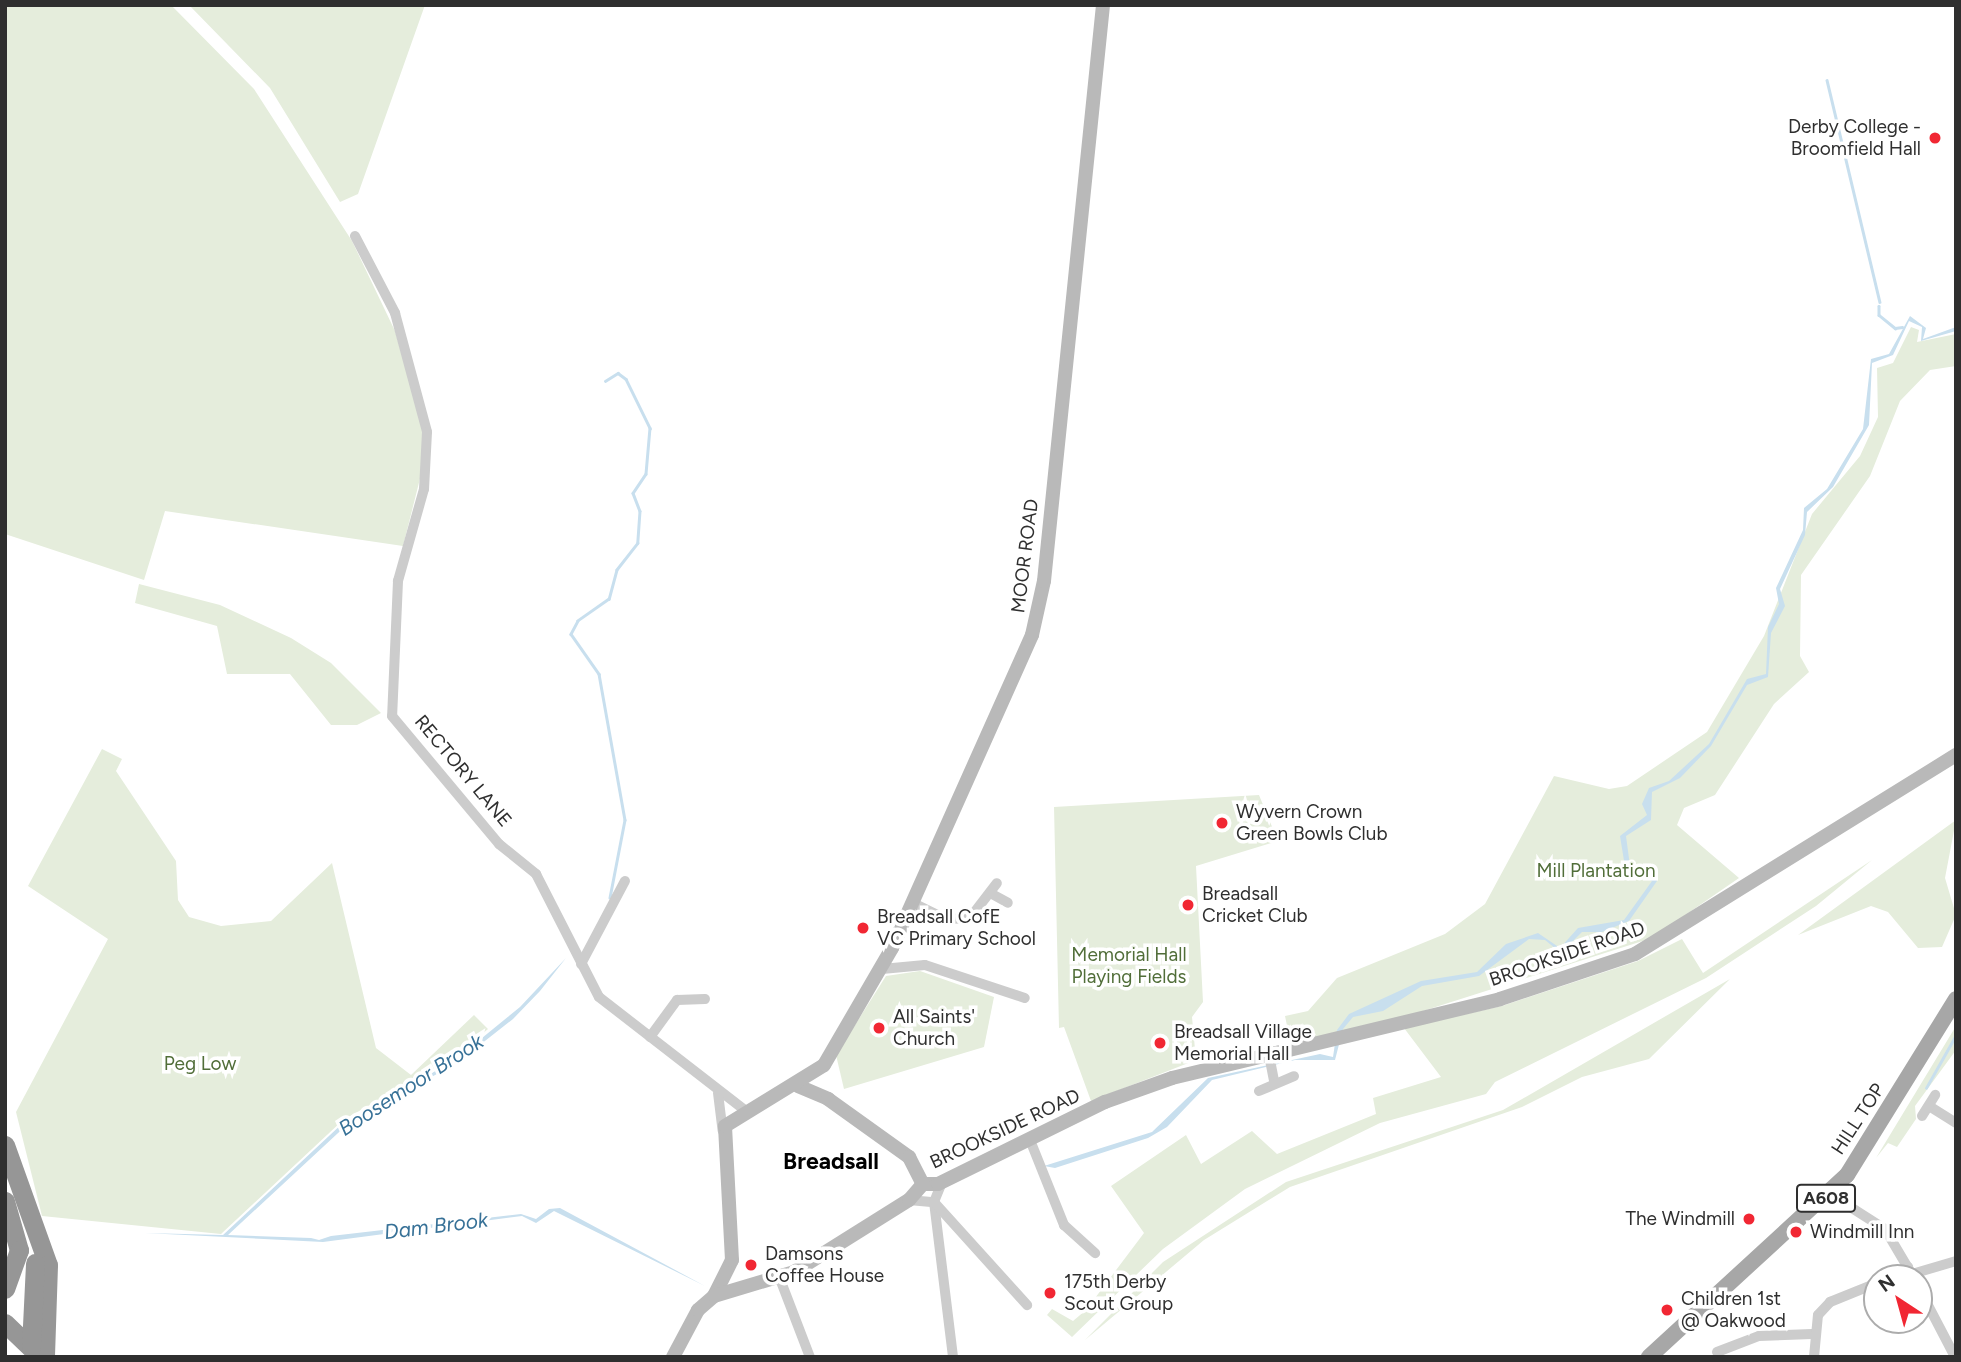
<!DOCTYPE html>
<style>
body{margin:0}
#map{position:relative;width:1961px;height:1362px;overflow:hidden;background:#fff;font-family:Figtree,sans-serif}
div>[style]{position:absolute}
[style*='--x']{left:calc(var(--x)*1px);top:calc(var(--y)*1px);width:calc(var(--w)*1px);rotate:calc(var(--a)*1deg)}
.green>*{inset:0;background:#e5eddc}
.water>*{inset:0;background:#c8dfee}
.stream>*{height:2.5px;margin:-1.25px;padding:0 1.25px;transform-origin:1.25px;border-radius:1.25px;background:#c8dfee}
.street>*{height:10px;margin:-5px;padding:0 5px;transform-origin:5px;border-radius:5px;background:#ccc}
.secondary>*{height:14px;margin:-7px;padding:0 7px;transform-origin:7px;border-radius:7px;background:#b9b9b9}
.primary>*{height:16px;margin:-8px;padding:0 8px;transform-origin:8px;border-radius:8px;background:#a7a7a7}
.highway>*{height:19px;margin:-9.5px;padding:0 9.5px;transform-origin:9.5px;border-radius:9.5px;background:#969696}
.dots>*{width:19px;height:19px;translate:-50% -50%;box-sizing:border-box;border:4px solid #fff;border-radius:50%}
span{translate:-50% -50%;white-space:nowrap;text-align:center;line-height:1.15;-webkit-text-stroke:7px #fff;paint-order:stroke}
.shield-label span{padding:2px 5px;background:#fff;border:2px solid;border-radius:5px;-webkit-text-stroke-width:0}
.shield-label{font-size:18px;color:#2f2f2f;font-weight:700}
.poi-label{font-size:19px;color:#2f2f2f}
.right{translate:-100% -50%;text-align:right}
.left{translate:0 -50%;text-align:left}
.street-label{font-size:19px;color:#2f2f2f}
.park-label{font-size:19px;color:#516e39}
.water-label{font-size:21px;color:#377197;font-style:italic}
.quarter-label{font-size:23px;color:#000;font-weight:700}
.frame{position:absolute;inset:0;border:7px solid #2f2f2f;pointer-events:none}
.north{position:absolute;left:1863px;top:1264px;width:70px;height:70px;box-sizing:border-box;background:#fff;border:2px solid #acacac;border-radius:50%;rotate:324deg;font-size:19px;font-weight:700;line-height:28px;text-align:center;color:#2f2f2f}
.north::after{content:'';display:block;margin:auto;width:24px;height:32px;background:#f12733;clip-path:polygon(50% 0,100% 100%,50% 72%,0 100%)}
</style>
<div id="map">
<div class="green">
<div style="clip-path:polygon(5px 5px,171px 5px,254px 89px,352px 241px,395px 331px,428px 447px,403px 546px,165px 511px,144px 580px,5px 534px)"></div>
<div style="clip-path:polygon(189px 5px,425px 5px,358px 194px,340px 202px,270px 88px)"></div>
<div style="clip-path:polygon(1911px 327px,1919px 330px,1917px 342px,1956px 334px,1956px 366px,1930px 370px,1900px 401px,1870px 476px,1801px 575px,1800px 656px,1809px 672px,1774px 704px,1715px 795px,1684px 808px,1677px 825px,1739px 878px,1652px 938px,1401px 1018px,1291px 1045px,1285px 1016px,1308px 1011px,1337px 978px,1445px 934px,1485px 904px,1554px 776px,1609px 789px,1627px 786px,1707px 732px,1764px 636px,1812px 514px,1860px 456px,1878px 417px,1877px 368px,1893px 363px)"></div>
<div style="clip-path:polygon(139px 584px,220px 605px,291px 638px,331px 663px,381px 713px,357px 725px,331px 725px,290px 674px,227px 674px,217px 626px,135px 603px)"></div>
<div style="clip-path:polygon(102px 749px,122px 759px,116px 771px,176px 861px,178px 900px,189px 917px,221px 926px,271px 921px,332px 863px,376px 1048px,411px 1075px,474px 1015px,488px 1029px,453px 1059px,343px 1120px,221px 1234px,42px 1216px,16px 1112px,108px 939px,28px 886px)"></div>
<div style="clip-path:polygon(1259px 795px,1278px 841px,1196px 866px,1203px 1002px,1192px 1017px,1196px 1060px,1091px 1101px,1064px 1027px,1059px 1028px,1054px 807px)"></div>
<div style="clip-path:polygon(1956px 820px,1945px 878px,1956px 915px,1942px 947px,1918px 948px,1888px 912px,1871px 906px,1798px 935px)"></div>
<div style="clip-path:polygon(1872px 860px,1816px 906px,1706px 978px,1495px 1082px,1486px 1094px,1380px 1123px,1245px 1189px,1163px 1249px,1072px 1337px,1047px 1315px,1052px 1309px,1073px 1321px,1086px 1310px,1144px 1233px,1111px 1186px,1186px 1135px,1201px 1164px,1252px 1131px,1277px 1154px,1376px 1114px,1373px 1098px,1441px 1077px,1404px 1028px,1502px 1006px,1638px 961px,1682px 939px,1703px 973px)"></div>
<div style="clip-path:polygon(920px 971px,994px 997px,984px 1047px,844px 1089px,836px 1055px,886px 976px)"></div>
<div style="clip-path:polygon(1730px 979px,1649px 1059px,1582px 1077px,1522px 1107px,1290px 1187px,1204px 1240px,1085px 1340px,1163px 1262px,1286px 1182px,1503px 1110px)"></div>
<div style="clip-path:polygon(1956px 1026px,1956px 1050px,1915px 1106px,1916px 1119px,1897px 1147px,1888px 1143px,1876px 1158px)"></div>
</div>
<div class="water">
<div style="clip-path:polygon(1910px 316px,1926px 328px,1923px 339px,1956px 327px,1956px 331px,1921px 341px,1922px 327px,1909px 321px,1893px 355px,1872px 363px,1869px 425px,1833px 487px,1807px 512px,1805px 535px,1780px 589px,1785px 606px,1771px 633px,1768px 677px,1747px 685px,1711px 746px,1680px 778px,1652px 792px,1651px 820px,1626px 836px,1630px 866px,1653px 873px,1657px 881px,1629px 921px,1602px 932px,1582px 932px,1561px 953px,1545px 940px,1529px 939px,1479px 976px,1422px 986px,1383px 1011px,1353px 1017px,1343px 1029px,1335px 1060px,1295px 1060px,1212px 1080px,1167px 1127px,1148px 1138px,1055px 1168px,1044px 1166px,1152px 1132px,1208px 1078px,1320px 1054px,1333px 1057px,1337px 1030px,1349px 1014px,1421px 981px,1477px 972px,1506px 944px,1538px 933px,1560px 948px,1578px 928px,1624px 920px,1652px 881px,1625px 867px,1620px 836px,1647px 815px,1642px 804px,1649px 788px,1669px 781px,1709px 744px,1747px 679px,1766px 674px,1768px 627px,1779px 604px,1776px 588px,1803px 530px,1804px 508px,1827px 489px,1863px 429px,1871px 359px,1889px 354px)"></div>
<div style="clip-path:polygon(566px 958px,540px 991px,513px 1019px,457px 1063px,351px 1121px,228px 1235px,311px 1238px,319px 1240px,331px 1236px,521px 1214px,536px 1219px,549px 1209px,560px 1208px,705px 1286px,554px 1211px,536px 1223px,522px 1216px,323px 1242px,145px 1233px,223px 1235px,345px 1121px,455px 1060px,520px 1007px)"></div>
</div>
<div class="stream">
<div style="--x:1827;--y:80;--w:228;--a:76.6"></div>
<div style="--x:1879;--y:306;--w:9;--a:90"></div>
<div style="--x:1879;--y:315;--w:21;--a:39"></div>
<div style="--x:1895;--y:328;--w:7;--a:-8"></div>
<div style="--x:605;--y:381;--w:15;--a:-32"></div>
<div style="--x:618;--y:373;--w:10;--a:37"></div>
<div style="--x:626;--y:379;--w:55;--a:63.9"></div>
<div style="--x:650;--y:428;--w:46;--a:95"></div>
<div style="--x:646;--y:474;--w:23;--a:124"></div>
<div style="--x:633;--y:493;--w:19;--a:69"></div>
<div style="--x:640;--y:511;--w:32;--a:94"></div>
<div style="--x:638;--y:543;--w:34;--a:128"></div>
<div style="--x:617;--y:570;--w:30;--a:105"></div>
<div style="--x:609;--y:599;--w:38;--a:145"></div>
<div style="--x:578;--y:621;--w:15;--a:118"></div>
<div style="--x:571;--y:634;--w:49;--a:55"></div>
<div style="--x:599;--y:674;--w:148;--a:79.9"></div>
<div style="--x:625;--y:820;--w:79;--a:100.9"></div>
<div style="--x:1926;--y:1088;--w:61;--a:-60.5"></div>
</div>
<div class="street">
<div style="--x:355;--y:236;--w:87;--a:62.5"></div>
<div style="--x:395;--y:313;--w:123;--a:74.9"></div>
<div style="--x:427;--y:432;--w:57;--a:93"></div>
<div style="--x:424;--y:489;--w:96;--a:105.8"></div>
<div style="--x:398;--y:581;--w:135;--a:92.5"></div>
<div style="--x:392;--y:716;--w:167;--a:50.1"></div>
<div style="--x:499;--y:844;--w:48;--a:39"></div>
<div style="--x:536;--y:874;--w:138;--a:62.9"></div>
<div style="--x:599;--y:997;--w:186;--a:37.8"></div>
<div style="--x:992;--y:894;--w:18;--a:29"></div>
<div style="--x:913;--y:903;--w:37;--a:26"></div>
<div style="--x:946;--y:919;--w:24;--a:-2"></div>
<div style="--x:970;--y:918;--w:44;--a:-52.4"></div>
<div style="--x:581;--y:964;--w:94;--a:-62.1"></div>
<div style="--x:882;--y:969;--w:43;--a:-5.3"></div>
<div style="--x:925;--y:965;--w:105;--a:18.3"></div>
<div style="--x:650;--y:1037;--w:46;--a:-53.9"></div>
<div style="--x:677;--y:1000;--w:28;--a:-2"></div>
<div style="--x:1269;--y:1055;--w:25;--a:79"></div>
<div style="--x:1259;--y:1091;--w:38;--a:-23"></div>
<div style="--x:718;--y:1093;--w:38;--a:83"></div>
<div style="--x:1929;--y:1106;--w:32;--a:32"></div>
<div style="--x:1922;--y:1116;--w:25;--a:-58"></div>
<div style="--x:1030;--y:1140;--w:92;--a:68.2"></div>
<div style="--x:1064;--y:1225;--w:42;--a:42.1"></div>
<div style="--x:1830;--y:1194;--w:65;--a:32.5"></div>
<div style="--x:1885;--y:1229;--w:57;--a:59.4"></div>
<div style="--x:909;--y:1200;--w:25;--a:5"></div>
<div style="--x:934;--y:1202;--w:22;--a:-68"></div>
<div style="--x:934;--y:1202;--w:156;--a:83"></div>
<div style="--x:934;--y:1202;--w:139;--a:47.9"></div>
<div style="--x:1912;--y:1274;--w:46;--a:-16.5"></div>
<div style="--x:1888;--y:1278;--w:23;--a:-29"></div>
<div style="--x:780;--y:1279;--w:84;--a:69"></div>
<div style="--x:1919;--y:1288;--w:78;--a:62.4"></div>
<div style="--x:1717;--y:1352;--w:45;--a:-20.9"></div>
<div style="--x:1759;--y:1336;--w:53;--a:-2.2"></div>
<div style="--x:1814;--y:1357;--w:42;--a:-84.6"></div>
<div style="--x:1818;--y:1315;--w:18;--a:-47"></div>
<div style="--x:1830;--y:1302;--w:51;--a:-22"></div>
</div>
<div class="secondary">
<div style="--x:798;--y:1086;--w:33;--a:23"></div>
<div style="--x:828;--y:1099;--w:100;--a:35.6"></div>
<div style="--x:909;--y:1157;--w:30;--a:63"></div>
<div style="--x:923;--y:1184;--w:15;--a:0"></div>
<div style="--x:938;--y:1184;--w:186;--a:-26.2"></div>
<div style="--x:1105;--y:1102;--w:71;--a:-19.7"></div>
<div style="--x:1172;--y:1078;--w:337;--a:-13.5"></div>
<div style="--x:1500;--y:999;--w:142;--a:-18.4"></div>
<div style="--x:1635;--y:954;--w:378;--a:-31.8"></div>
<div style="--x:714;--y:1296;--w:40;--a:-63.4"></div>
<div style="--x:732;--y:1260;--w:134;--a:-93"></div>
<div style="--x:725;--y:1126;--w:116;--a:-31.6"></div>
<div style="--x:824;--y:1065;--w:135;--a:-59.8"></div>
<div style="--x:892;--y:948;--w:343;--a:-65.9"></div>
<div style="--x:1032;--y:635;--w:55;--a:-77.5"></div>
<div style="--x:1044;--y:581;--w:579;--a:-84.15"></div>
<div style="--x:673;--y:1357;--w:53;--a:-62"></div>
<div style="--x:698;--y:1310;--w:21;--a:-41"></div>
<div style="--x:714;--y:1296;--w:84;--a:-16.7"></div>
<div style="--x:794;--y:1272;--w:136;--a:-32.1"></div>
<div style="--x:909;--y:1200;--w:21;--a:-49"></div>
</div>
<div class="primary">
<div style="--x:1649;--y:1357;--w:269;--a:-42.6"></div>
<div style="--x:1847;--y:1175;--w:207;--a:-58.2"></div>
</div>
<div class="highway">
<div style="--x:5;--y:1145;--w:127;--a:70.3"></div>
<div style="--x:48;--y:1265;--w:92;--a:91.9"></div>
<div style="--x:5;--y:1201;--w:51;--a:74.1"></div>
<div style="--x:19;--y:1250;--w:41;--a:109.7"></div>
<div style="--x:5;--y:1323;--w:36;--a:44"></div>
<div style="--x:31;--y:1346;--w:83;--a:-87.2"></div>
</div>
<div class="dots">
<div style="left:1935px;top:138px;background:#f12733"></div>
<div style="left:1222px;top:823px;background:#f12733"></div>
<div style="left:1188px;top:905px;background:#f12733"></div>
<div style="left:863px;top:928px;background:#f12733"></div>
<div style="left:879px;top:1028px;background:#f12733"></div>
<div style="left:1160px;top:1043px;background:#f12733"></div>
<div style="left:1749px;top:1219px;background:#f12733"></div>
<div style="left:1796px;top:1232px;background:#f12733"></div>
<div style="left:751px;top:1265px;background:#f12733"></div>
<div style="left:1050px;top:1293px;background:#f12733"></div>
<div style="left:1667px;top:1310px;background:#f12733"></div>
</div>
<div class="shield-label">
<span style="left:1826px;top:1198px">A608</span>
</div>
<div class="poi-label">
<span class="right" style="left:1921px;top:138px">Derby College -<br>Broomfield Hall</span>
<span class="left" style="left:1236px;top:823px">Wyvern Crown<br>Green Bowls Club</span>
<span class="left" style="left:1202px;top:905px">Breadsall<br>Cricket Club</span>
<span class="left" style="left:877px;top:928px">Breadsall CofE<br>VC Primary School</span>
<span class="left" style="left:893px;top:1028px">All Saints'<br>Church</span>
<span class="left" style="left:1174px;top:1043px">Breadsall Village<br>Memorial Hall</span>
<span class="right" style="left:1735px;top:1219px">The Windmill</span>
<span class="left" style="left:1810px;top:1232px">Windmill Inn</span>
<span class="left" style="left:765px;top:1265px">Damsons<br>Coffee House</span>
<span class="left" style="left:1064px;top:1293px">175th Derby<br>Scout Group</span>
<span class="left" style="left:1681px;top:1310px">Children 1st<br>@ Oakwood</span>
</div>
<div class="street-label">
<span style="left:1025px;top:556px;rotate:-83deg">MOOR ROAD</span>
<span style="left:463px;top:771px;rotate:50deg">RECTORY LANE</span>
<span style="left:1567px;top:954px;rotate:-19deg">BROOKSIDE ROAD</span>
<span style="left:1858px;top:1119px;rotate:-57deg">HILL TOP</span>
<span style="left:1005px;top:1129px;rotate:-25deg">BROOKSIDE ROAD</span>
</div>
<div class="park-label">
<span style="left:1596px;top:871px">Mill Plantation</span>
<span style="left:1129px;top:966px">Memorial Hall<br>Playing Fields</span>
<span style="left:200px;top:1064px">Peg Low</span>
</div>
<div class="water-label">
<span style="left:411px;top:1085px;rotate:-33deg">Boosemoor Brook</span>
<span style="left:436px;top:1226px;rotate:-7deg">Dam Brook</span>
</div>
<div class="quarter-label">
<span style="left:831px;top:1161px">Breadsall</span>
</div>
<div class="frame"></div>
<div class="north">N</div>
</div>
